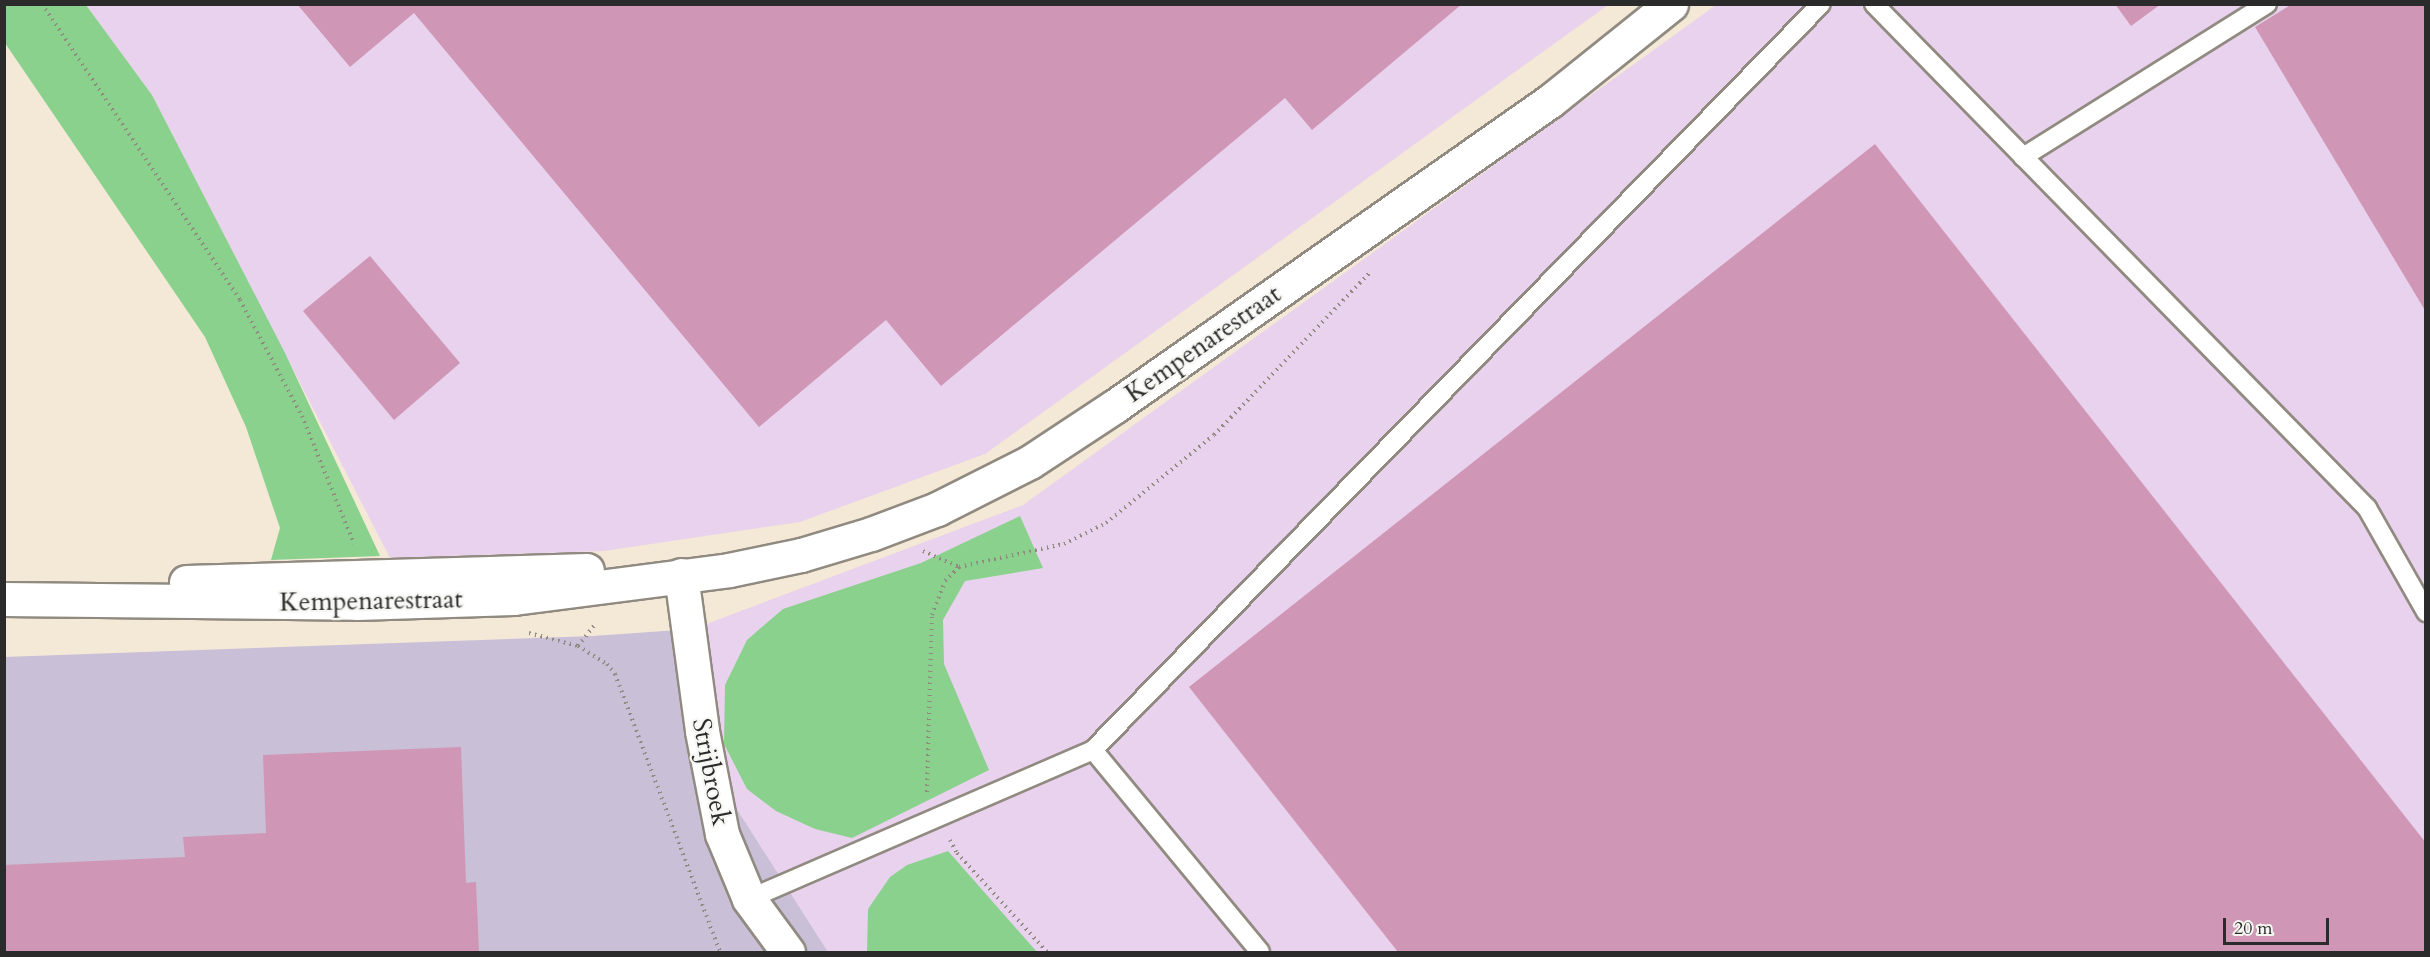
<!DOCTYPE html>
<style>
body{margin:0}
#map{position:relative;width:2430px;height:957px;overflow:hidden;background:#f4e8d6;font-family:Cardo,serif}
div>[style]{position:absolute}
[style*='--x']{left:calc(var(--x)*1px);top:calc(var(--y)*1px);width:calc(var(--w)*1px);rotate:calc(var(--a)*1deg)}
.built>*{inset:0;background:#e9d2ed}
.industrial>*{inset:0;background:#c9bfd7}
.green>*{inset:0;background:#89d18d}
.building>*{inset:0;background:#cf96b6}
.path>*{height:4px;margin-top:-2px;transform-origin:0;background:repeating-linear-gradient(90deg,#908a80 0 1.5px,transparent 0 6px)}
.roads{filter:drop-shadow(2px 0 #908a80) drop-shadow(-2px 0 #908a80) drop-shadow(0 2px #908a80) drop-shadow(0 -2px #908a80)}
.lane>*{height:18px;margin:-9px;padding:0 9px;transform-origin:9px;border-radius:9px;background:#fff}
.street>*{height:33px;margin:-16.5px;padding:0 16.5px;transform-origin:16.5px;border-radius:16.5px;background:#fff}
.secondary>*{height:33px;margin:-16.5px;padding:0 16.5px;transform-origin:16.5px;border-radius:16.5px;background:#fff}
span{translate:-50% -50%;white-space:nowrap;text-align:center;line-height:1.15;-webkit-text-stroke:4.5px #f6f6f2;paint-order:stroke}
.street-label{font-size:26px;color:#2b2b2b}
.frame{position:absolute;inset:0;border:6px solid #2b2b2b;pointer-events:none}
.scale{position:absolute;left:2223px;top:918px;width:106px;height:27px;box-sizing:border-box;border:3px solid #2b2b2b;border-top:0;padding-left:8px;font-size:18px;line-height:21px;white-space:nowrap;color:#2b2b2b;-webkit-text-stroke:4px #f6f6f2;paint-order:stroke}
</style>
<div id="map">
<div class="built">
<div style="clip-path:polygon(86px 5px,1608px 5px,985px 454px,800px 522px,604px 551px,390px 558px,152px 95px)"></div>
<div style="clip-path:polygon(1716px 5px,2425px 5px,2425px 952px,828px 952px,717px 778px,693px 629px,1023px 505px)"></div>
</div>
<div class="industrial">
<div style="clip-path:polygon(693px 629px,717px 778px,828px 952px,5px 952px,4px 657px,593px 636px)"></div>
</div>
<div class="green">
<div style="clip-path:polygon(4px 5px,86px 5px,152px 95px,285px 353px,380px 556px,271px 560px,280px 528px,246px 427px,205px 337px,5px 43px)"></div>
<div style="clip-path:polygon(1020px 516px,1043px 568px,965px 581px,943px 620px,944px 664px,989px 770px,852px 838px,815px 829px,776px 811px,747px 789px,724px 744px,725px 685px,747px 640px,783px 609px,921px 563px)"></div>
<div style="clip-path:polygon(948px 851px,1037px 952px,867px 952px,868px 909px,890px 877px,907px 865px)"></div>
</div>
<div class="building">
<div style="clip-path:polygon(297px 4px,1462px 4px,1312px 130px,1285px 98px,941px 386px,886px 320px,759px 427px,414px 13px,350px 67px)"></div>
<div style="clip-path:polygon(2115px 4px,2161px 4px,2131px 26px)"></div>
<div style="clip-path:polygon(2292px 4px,2426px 4px,2426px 312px,2255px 27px)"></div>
<div style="clip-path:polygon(1875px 144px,2426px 843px,2426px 952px,1398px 952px,1189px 687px)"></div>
<div style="clip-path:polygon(370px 256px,460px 363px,394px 420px,303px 311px)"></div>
<div style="clip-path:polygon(461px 747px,466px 883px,476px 882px,479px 952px,4px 952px,4px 865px,185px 857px,183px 837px,266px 833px,263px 755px)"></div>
</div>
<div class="path">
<div style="--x:42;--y:4;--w:356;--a:56.2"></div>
<div style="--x:240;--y:300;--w:132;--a:61.9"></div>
<div style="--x:302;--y:416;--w:138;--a:67.9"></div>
<div style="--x:923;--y:551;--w:39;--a:24"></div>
<div style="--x:529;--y:633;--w:51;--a:14.9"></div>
<div style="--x:578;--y:646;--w:34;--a:32"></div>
<div style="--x:607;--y:664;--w:13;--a:51"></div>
<div style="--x:615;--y:674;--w:297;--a:69.3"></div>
<div style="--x:578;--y:646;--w:29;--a:-52"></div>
<div style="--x:927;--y:792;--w:177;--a:-88.4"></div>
<div style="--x:932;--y:615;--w:36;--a:-69"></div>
<div style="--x:945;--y:581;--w:20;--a:-45"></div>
<div style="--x:959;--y:567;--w:107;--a:-12.4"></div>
<div style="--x:1064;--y:544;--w:47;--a:-26.6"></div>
<div style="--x:1106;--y:523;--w:139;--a:-39.2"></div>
<div style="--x:1214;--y:435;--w:227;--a:-46.2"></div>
<div style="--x:950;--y:840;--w:15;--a:62"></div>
<div style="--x:957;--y:853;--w:134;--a:47.7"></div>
</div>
<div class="roads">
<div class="lane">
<div style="--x:1874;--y:4;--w:705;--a:45.63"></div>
<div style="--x:2367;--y:508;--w:120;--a:60.4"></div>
<div style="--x:2023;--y:157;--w:288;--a:-32.1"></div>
<div style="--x:1093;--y:750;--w:1042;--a:-45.7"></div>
<div style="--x:749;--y:899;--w:375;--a:-23.4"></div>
<div style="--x:1093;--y:750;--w:262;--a:50.4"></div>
</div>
<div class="street">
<div style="--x:681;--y:575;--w:157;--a:82.3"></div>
<div style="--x:702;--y:731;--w:105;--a:79"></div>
<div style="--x:722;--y:834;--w:70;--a:67.4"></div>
<div style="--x:749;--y:899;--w:66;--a:53.7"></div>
</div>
<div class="secondary">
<div style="--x:186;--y:582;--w:401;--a:-1.7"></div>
<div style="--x:4;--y:599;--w:353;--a:0.6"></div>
<div style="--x:357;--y:603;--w:157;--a:-1.8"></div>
<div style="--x:514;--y:598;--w:217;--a:-7.4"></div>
<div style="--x:729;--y:570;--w:74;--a:-11.8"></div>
<div style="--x:801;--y:555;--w:73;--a:-16.7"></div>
<div style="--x:871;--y:534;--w:71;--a:-20.7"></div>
<div style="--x:937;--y:509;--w:104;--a:-26.8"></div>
<div style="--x:1030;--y:462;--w:102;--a:-33.4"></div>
<div style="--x:1115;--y:406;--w:531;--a:-35.04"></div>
<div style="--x:1550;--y:101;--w:155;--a:-38.7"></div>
</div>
</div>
<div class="street-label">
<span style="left:1203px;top:344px;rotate:-35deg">Kempenarestraat</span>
<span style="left:371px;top:601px;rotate:-1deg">Kempenarestraat</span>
<span style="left:711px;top:772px;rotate:79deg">Strijbroek</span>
</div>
<div class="frame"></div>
<div class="scale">20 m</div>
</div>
